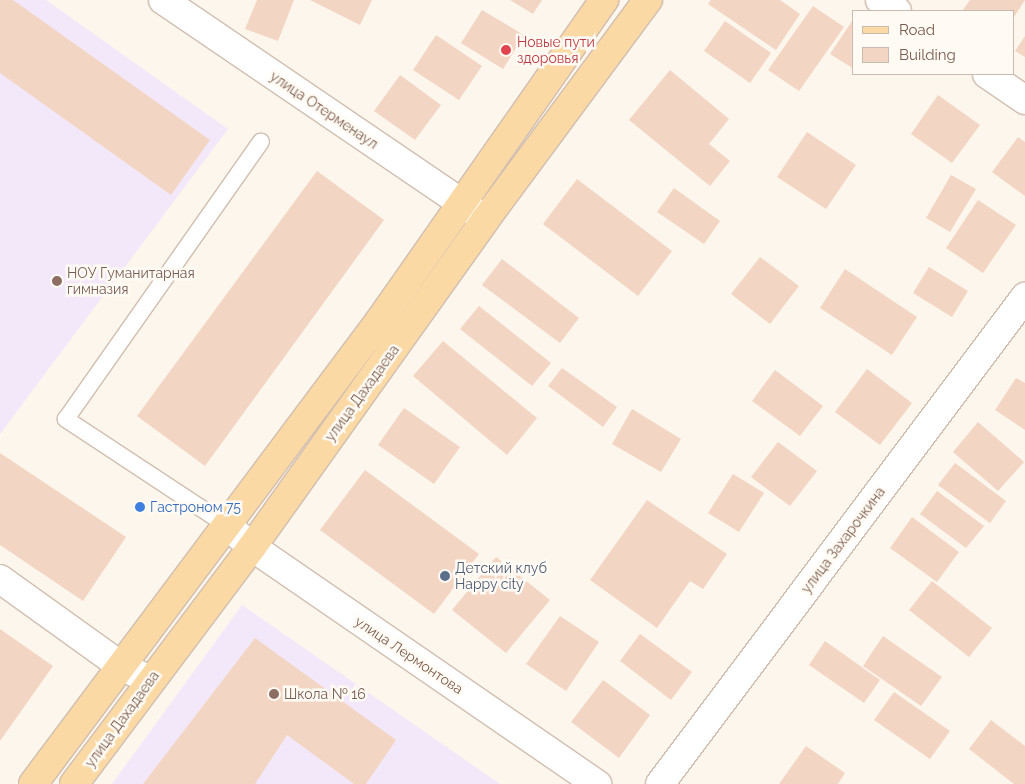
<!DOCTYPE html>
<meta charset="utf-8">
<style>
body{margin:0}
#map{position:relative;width:1025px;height:784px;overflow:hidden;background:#fdf6ec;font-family:Raleway,sans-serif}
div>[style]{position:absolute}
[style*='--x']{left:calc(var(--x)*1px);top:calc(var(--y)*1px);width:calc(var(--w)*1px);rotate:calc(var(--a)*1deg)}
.education>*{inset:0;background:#f3e8fa}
.building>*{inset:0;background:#f3d5c3}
.roads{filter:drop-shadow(1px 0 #d1beb0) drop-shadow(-1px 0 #d1beb0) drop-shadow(0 1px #d1beb0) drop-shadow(0 -1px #d1beb0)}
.service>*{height:16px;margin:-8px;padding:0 8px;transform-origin:8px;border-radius:8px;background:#fff}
.minor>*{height:28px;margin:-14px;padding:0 14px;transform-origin:14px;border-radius:14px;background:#fff}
.primary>*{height:28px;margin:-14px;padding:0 14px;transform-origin:14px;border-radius:14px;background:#fbd9a5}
.dots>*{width:14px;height:14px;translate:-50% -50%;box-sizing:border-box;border:2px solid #fffaf3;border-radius:50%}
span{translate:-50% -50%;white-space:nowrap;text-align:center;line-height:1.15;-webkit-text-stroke:5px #fffaf3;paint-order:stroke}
.health-label{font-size:14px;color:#be3a42}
.left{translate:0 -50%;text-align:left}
.street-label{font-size:14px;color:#7a5c4d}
.education-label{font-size:14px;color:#785e54}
.shop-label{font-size:14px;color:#366cbe}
.service-label{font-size:14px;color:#4e5e75}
.legend{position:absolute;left:852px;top:10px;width:162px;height:65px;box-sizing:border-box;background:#fffaf3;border:1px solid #cabbb1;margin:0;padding:6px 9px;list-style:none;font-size:15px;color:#7a5c4d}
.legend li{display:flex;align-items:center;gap:10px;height:25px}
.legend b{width:25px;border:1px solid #cabbb1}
</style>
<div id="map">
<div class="education">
<div style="clip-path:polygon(0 0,46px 0,228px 129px,0 434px)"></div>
<div style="clip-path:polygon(242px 605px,500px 784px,112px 784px)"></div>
</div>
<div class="building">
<div style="clip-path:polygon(0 0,13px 0,210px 140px,171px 195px,0 73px)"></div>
<div style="clip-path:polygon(257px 0,294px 0,278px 41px,245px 29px)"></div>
<div style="clip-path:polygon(310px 0,372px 0,360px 25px)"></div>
<div style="clip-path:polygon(510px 0,542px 0,533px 14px)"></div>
<div style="clip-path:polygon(711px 0,780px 0,800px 14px,776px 50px,708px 4px)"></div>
<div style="clip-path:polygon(970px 0,1025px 0,1014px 17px,1014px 11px,962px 11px)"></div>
<div style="clip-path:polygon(813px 6px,844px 27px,799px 91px,768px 70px)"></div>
<div style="clip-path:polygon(482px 10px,524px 35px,503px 69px,461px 43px)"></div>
<div style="clip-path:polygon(854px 18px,854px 69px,830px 54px)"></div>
<div style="clip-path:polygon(725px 21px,771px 53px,750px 83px,704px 51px)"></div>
<div style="clip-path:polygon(436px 35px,482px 66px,459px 100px,413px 70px)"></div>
<div style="clip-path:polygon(1025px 36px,1025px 57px,1015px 51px)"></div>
<div style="clip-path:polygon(670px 70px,729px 119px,709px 144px,730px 161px,710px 186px,629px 120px)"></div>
<div style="clip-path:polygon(400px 75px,441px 105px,415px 140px,374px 111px)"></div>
<div style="clip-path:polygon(938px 95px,980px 125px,952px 163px,911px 134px)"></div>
<div style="clip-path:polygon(807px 132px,856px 165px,826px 209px,777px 177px)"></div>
<div style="clip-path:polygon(1018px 137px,1025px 142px,1025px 196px,992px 172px)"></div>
<div style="clip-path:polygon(317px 171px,384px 220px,205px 466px,137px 416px)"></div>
<div style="clip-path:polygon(951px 175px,976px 189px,950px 232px,926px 218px)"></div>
<div style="clip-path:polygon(577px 179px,672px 251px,638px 296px,543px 224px)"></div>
<div style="clip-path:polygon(674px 188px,720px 221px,704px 244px,657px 212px)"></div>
<div style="clip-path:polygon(978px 200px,1016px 225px,983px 273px,946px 248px)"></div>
<div style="clip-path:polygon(760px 257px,799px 286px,770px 324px,731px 294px)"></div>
<div style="clip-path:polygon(502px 259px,579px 318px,560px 343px,482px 285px)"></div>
<div style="clip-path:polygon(929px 267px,968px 291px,952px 317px,913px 293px)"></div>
<div style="clip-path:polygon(845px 269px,917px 317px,892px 355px,820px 308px)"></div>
<div style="clip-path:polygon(479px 306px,551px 363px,532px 386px,460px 329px)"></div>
<div style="clip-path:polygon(443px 341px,537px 418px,507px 455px,413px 376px)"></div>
<div style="clip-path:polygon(562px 368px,617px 407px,603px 427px,548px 386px)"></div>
<div style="clip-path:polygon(867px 369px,912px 403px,880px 445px,835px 412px)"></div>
<div style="clip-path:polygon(775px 370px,823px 406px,800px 436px,752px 401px)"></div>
<div style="clip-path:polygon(1016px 378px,1025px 383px,1025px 430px,995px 410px)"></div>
<div style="clip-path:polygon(404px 408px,460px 447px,434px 484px,378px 445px)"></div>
<div style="clip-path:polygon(632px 409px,681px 439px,661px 472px,612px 444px)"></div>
<div style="clip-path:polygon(978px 422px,1024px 462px,998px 491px,953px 452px)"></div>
<div style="clip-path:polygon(778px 442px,817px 471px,790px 506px,751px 477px)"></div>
<div style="clip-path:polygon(0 453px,126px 537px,83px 601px,0 545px)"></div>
<div style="clip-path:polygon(955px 463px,1006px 501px,990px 523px,938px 485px)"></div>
<div style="clip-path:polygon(365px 470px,479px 554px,434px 614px,320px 530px)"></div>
<div style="clip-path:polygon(733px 474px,764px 493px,739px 532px,708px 513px)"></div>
<div style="clip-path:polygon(937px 491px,984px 526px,966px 548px,920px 514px)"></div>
<div style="clip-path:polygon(647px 500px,727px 554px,703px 589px,690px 581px,657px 628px,590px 580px)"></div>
<div style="clip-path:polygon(912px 517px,959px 552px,937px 582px,890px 548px)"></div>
<div style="clip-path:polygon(496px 557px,550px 600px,506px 653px,452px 610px)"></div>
<div style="clip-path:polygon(932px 581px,992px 628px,969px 657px,909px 610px)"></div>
<div style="clip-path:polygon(560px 616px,599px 642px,566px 691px,526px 664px)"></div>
<div style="clip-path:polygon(0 629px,53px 666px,0 741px)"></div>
<div style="clip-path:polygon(640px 634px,692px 672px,671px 700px,620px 661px)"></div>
<div style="clip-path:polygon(883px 636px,942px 677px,921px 706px,863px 666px)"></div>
<div style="clip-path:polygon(255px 638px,396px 740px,366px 784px,354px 784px,287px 735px,255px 784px,143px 784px)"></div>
<div style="clip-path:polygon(825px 641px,880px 680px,864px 703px,809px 665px)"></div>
<div style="clip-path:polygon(603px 680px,650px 715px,619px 758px,571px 722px)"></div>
<div style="clip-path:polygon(894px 692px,950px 731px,930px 759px,874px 720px)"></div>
<div style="clip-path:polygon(991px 720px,1025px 746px,1025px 784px,1014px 784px,969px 749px)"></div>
<div style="clip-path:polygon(806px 746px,845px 773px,838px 784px,779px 784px)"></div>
</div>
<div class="roads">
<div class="service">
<div style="--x:225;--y:524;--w:191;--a:-146.6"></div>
<div style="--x:66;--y:419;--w:339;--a:-54.9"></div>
</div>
<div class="minor">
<div style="--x:163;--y:0;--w:386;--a:34.2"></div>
<div style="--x:880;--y:0;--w:20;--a:33"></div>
<div style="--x:987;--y:74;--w:46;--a:34.4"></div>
<div style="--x:225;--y:524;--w:35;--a:40"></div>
<div style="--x:252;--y:547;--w:419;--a:34.5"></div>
<div style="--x:0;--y:579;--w:149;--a:35.7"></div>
<div style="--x:121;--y:666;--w:32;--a:26"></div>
<div style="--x:660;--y:784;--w:609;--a:-53.15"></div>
</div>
<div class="primary">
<div style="--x:33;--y:784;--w:579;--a:-53.21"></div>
<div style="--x:380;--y:320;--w:391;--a:-55"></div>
<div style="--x:74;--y:784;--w:296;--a:-53.1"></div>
<div style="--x:252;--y:547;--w:402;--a:-54.5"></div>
<div style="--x:485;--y:220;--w:274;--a:-53.5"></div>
</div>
</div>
<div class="dots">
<div style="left:506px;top:50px;background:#e0444e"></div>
<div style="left:57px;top:281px;background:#8d6e63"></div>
<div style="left:140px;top:507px;background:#3f7fe0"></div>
<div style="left:445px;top:576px;background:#5c6f8a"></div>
<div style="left:274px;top:694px;background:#8d6e63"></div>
</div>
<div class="health-label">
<span class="left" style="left:517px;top:50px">Новые пути<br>здоровья</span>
</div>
<div class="street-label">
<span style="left:324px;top:110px;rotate:34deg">улица Отерменаул</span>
<span style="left:362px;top:393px;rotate:-54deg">улица Дахадаева</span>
<span style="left:843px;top:540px;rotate:-53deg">улица Захарочкина</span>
<span style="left:409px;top:655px;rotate:34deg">улица Лермонтова</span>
<span style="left:122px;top:719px;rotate:-54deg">улица Дахадаева</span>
</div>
<div class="education-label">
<span class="left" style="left:67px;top:281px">НОУ Гуманитарная<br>гимназия</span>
<span class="left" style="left:284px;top:694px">Школа № 16</span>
</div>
<div class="shop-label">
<span class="left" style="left:150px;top:507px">Гастроном 75</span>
</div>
<div class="service-label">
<span class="left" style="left:455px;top:576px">Детский клуб<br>Happy city</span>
</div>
<ul class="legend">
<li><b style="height:6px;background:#fbd9a5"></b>Road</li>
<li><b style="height:14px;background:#f3d5c3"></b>Building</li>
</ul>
</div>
